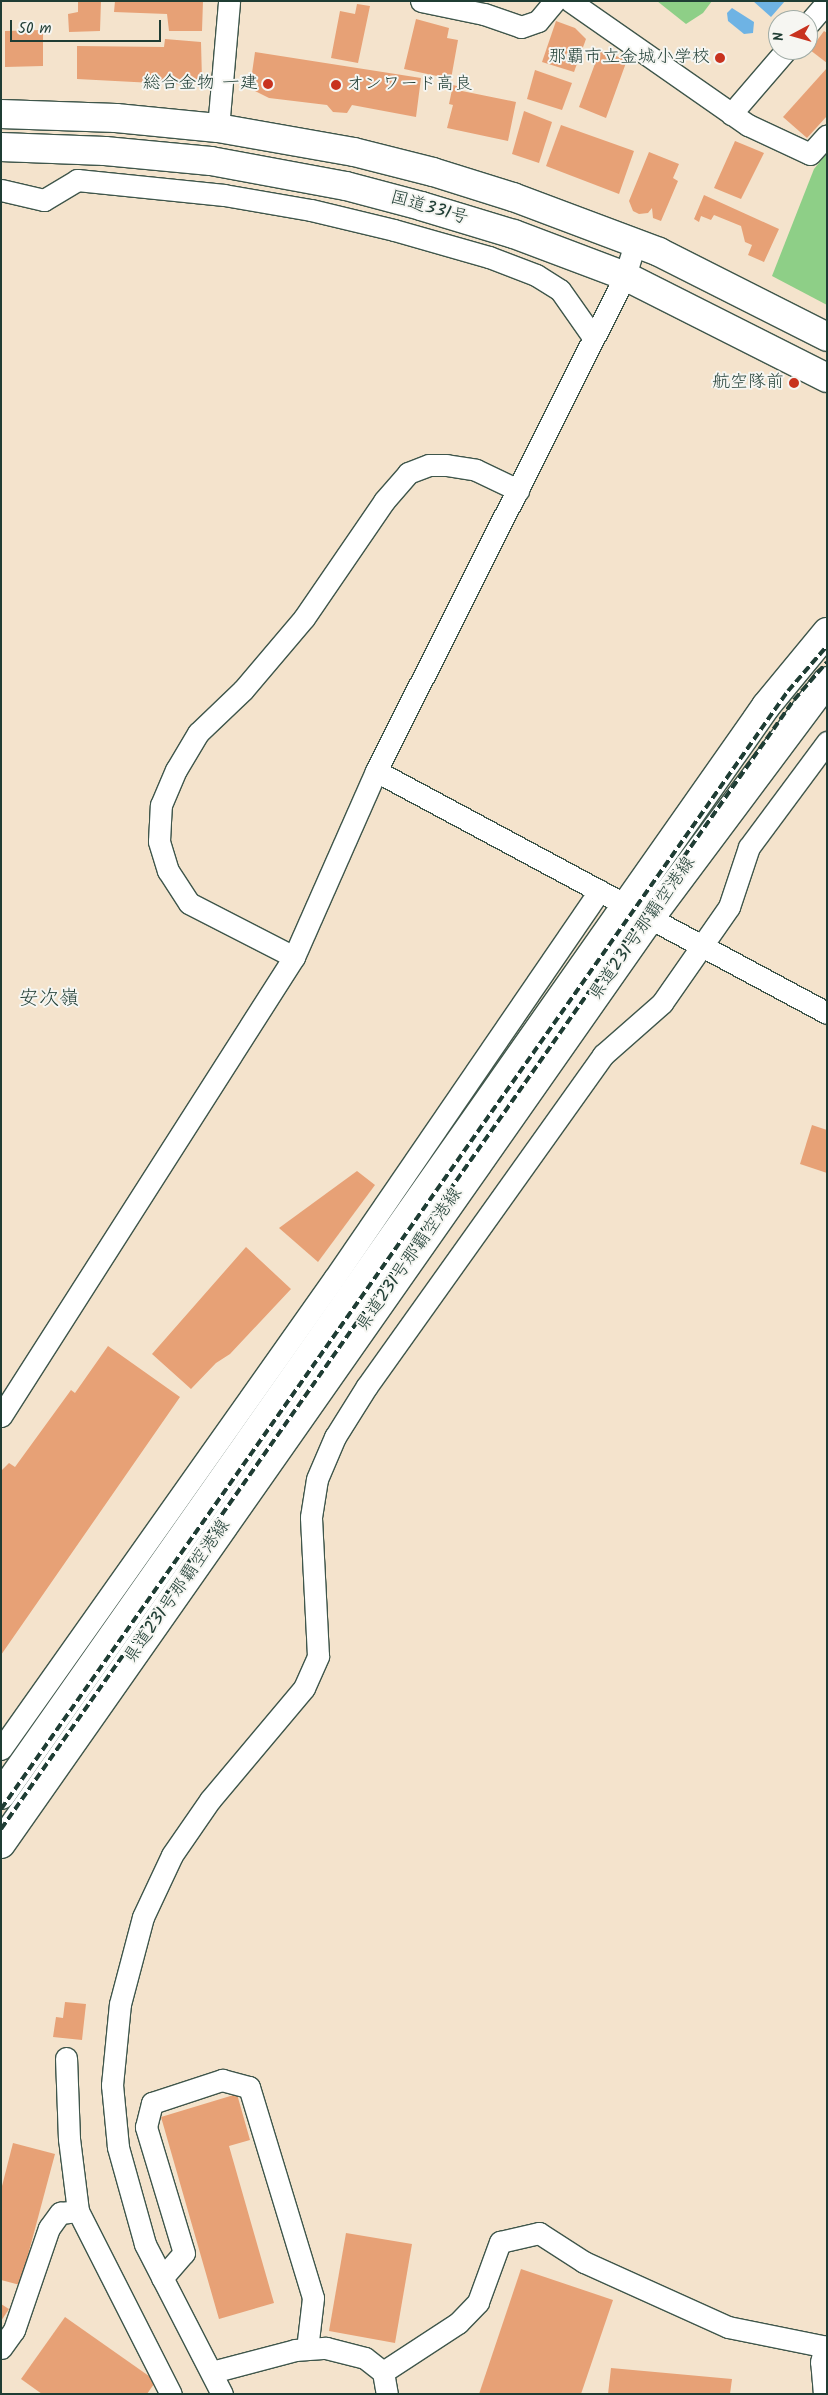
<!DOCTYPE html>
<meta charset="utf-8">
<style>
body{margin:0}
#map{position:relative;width:828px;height:2395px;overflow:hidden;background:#f4e3cc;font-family:Kalam,"Klee One",sans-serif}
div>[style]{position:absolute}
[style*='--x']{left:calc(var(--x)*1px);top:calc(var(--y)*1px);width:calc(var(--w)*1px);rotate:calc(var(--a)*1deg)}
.green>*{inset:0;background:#8ecf87}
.water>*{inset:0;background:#6eb3e4}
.building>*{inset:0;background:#e7a176}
.roads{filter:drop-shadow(1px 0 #3f564b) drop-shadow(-1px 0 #3f564b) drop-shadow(0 1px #3f564b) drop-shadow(0 -1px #3f564b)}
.minor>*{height:21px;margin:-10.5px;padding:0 10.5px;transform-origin:10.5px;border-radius:10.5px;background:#fff}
.major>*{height:28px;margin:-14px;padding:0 14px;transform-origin:14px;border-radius:14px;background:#fff}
.highway>*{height:28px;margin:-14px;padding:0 14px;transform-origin:14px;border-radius:14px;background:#fff}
.rail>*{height:4px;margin-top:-2px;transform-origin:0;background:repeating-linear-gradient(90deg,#1f3d34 0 8px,transparent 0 12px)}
.dots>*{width:14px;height:14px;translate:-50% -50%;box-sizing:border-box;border:2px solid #f6f6f2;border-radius:50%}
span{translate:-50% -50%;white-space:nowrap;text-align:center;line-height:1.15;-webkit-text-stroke:4px #f6f6f2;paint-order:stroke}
.poi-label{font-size:18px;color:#1f3d34}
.right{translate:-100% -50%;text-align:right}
.left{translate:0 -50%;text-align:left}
.street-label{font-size:18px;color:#1f3d34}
.quarter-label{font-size:20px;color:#1f3d34}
.frame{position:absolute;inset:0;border:2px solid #1f3d34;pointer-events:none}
.north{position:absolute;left:768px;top:10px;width:50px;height:50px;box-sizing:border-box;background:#f6f6f2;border:1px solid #a0aca6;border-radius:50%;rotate:264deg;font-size:14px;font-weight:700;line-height:20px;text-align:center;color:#1f3d34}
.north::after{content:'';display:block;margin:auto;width:18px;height:22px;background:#c8321e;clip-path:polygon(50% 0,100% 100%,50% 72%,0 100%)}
.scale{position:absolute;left:10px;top:20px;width:151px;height:22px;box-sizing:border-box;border:2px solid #1f3d34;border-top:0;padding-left:6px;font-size:15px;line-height:18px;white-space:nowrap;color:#1f3d34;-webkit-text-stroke:4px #f6f6f2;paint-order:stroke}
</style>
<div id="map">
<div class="green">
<div style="clip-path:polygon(657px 1px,712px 1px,703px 13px,686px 24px)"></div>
<div style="clip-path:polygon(827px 153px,827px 305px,772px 276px,814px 169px)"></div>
</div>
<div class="water">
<div style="clip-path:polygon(753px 1px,785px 1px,771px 17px)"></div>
<div style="clip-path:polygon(732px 8px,754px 22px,753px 33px,744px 34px,728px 21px,727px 13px)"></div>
</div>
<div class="building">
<div style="clip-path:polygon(78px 1px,101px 1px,100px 31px,69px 32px,68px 14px,78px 12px)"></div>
<div style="clip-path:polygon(115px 1px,203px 1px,202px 31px,169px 31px,167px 14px,114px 12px)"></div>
<div style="clip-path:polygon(357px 4px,370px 6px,358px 63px,331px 58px,340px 11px,355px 14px)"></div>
<div style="clip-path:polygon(416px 19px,449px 28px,447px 38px,458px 40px,451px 79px,404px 69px)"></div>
<div style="clip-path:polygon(556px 21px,575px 28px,586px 39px,574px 72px,542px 62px)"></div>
<div style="clip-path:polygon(43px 30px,43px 66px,5px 67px,5px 31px)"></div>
<div style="clip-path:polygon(824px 31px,827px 33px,827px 63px,810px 50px)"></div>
<div style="clip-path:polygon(165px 39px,201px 42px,202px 80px,191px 85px,77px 79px,77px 46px,164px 47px)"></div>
<div style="clip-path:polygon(594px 48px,627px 60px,606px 118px,579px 107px,596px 61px,591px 60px)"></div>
<div style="clip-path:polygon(255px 52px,421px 78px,416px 117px,352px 105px,347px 113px,333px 112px,327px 105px,269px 98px,255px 91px,251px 80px)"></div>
<div style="clip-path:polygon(827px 68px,827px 116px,807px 138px,783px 117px)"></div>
<div style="clip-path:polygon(535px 70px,572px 83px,562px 110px,527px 99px)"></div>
<div style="clip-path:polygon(453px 85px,457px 86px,457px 90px,516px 102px,508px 141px,447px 128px,453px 105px,449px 104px)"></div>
<div style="clip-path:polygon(524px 111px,552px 122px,539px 163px,512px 154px)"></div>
<div style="clip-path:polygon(561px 125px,634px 151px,619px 194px,546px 166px)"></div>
<div style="clip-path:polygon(735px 141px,764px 153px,741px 199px,714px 188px)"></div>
<div style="clip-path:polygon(649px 152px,679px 164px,673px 178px,678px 181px,661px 221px,653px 218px,652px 208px,648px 213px,639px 214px,633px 211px,629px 201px)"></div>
<div style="clip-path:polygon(704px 195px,779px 229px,764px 262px,748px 255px,752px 245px,745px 242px,741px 226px,714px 215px,711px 220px,701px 216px,699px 222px,694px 219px)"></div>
<div style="clip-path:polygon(812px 1125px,827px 1130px,827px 1173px,800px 1164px)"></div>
<div style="clip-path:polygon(357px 1171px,375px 1185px,318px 1262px,279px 1228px)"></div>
<div style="clip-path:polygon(246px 1247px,291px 1289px,230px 1354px,216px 1363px,191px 1389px,152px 1354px)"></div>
<div style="clip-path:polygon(108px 1346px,180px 1397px,1px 1655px,1px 1471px,9px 1463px,15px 1467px,71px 1390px,75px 1393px)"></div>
<div style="clip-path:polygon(65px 2002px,86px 2004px,82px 2040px,53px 2037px,56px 2017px,63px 2018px)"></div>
<div style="clip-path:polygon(237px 2094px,250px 2140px,229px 2146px,274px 2303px,219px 2319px,161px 2117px)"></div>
<div style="clip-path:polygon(13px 2143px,55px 2154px,20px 2285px,1px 2280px,1px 2190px)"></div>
<div style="clip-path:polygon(346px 2233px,412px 2244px,395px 2343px,329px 2331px)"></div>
<div style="clip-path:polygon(521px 2269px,613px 2300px,581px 2394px,479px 2394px)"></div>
<div style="clip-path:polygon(1px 2304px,9px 2309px,1px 2321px)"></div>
<div style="clip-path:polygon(65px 2317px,156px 2381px,147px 2394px,42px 2394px,21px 2379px)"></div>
<div style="clip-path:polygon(611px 2368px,732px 2379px,730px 2394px,608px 2394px)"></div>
</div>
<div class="roads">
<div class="minor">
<div style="--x:421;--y:1;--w:64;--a:11.7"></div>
<div style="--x:484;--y:14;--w:39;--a:19"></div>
<div style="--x:521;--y:27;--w:18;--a:-19"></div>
<div style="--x:538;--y:21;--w:26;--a:-50"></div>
<div style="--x:570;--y:1;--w:217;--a:34.9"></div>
<div style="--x:748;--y:125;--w:68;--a:25.1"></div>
<div style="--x:810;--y:154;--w:25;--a:-48"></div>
<div style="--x:808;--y:24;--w:29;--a:-49"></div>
<div style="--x:731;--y:114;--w:84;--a:-49.3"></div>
<div style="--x:218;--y:128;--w:127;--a:-85"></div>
<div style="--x:1;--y:190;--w:44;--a:13.1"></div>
<div style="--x:44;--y:200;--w:39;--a:-31"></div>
<div style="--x:77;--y:180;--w:148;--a:5.8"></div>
<div style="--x:224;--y:195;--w:88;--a:9.8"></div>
<div style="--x:311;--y:210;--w:85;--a:13.5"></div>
<div style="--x:394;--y:230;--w:99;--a:15.9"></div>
<div style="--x:489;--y:257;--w:50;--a:21"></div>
<div style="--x:536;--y:275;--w:28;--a:32"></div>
<div style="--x:560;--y:290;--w:57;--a:54.9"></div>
<div style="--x:376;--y:771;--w:512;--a:28.22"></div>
<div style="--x:294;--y:957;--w:118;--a:-152.8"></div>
<div style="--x:189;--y:903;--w:38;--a:-123"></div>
<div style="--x:168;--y:871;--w:31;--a:-107"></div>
<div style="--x:159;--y:841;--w:36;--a:-87"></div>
<div style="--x:161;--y:805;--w:38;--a:-67"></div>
<div style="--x:176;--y:770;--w:43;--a:-59.3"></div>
<div style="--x:198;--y:733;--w:62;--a:-43.7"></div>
<div style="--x:243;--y:690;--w:94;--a:-49.7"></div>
<div style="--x:304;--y:618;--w:142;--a:-55.6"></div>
<div style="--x:384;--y:501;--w:37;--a:-49"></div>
<div style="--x:408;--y:473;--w:22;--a:-21"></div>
<div style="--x:429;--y:465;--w:17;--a:0"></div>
<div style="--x:446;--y:465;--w:30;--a:9"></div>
<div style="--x:476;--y:470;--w:47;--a:25.5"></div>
<div style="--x:1;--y:1416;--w:545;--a:-57.45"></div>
<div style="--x:294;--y:957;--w:203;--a:-66.2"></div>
<div style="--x:376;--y:771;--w:554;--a:-63.3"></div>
<div style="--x:625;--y:276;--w:34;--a:-73"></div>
<div style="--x:1;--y:1749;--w:578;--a:-54.72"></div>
<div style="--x:335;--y:1277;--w:468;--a:-55.6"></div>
<div style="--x:78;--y:2211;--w:205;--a:63.1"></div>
<div style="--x:162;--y:2278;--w:33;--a:-49"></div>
<div style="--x:184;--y:2253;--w:132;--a:-106.8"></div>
<div style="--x:146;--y:2127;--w:25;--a:-76"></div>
<div style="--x:152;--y:2103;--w:74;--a:-18.2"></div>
<div style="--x:222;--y:2080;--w:28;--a:15"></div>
<div style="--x:249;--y:2087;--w:220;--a:73.1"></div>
<div style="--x:313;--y:2298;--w:51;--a:96.7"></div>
<div style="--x:1;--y:2348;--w:22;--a:-54"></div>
<div style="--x:14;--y:2330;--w:108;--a:-71.1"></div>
<div style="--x:49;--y:2228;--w:19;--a:-54"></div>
<div style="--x:60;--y:2213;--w:18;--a:-6"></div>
<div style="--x:78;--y:2211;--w:73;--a:-97.1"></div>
<div style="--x:69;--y:2139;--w:81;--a:-92.1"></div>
<div style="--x:212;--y:2372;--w:86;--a:-14.8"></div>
<div style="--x:295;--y:2350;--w:31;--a:-4"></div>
<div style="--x:326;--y:2348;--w:40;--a:14.4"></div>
<div style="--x:365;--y:2358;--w:23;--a:38"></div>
<div style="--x:383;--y:2372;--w:22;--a:80"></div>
<div style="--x:383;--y:2372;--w:90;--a:-33.2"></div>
<div style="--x:458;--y:2323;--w:29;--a:-46"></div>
<div style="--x:478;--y:2302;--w:64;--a:-69.9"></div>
<div style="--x:500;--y:2242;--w:40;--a:-13"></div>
<div style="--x:539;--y:2233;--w:54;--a:32.8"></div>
<div style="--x:584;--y:2262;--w:158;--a:24.3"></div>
<div style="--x:728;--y:2327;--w:101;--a:11.4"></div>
<div style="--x:222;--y:2394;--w:169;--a:-117.2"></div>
<div style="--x:145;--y:2244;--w:101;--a:-105.6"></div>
<div style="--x:118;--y:2147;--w:62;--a:-95.5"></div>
<div style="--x:112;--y:2085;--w:81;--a:-84.4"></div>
<div style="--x:120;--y:2004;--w:90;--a:-75.2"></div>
<div style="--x:143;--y:1917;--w:68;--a:-64.9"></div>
<div style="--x:172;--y:1855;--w:67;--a:-55.4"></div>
<div style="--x:210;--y:1800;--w:146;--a:-50"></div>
<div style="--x:304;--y:1688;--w:35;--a:-66"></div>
<div style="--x:318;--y:1656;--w:139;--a:-92.9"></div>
<div style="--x:311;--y:1517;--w:38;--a:-81"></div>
<div style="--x:317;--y:1479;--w:46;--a:-66.8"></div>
<div style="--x:335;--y:1437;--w:60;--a:-57.9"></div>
<div style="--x:367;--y:1386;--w:407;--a:-54.5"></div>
<div style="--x:603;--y:1055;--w:79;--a:-41.4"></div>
<div style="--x:662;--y:1003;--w:117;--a:-55.1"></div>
<div style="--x:729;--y:907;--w:63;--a:-71.6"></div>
<div style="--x:749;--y:847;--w:131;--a:-53.4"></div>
<div style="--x:824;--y:2394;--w:32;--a:-95"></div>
<div style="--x:821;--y:2362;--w:16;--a:-76"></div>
</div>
<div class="major">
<div style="--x:1;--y:1795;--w:1331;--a:-54.91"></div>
<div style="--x:766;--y:706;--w:96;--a:-50.5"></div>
<div style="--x:1;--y:1844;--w:1131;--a:-54.97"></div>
<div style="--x:650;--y:918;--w:296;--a:-53.2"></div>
</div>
<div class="highway">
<div style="--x:1;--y:114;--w:115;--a:2"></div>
<div style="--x:116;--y:118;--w:102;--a:5.6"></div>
<div style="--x:218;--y:128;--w:138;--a:10"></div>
<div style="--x:354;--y:152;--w:81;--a:14.2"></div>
<div style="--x:433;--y:172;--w:84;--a:17.4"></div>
<div style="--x:513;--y:197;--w:156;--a:20.6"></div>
<div style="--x:659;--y:252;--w:188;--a:26.8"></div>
<div style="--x:1;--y:147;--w:104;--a:2.2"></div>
<div style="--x:105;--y:151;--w:106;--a:5.4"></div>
<div style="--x:211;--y:161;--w:137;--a:10.5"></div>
<div style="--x:346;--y:186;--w:78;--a:14.9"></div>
<div style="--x:421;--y:206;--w:97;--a:16.8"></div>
<div style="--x:514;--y:234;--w:119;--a:20.7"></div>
<div style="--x:625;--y:276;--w:226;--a:26.8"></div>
</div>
</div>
<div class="rail">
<div style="--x:1;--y:1809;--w:1367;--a:-54.86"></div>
<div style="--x:788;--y:691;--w:60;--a:-49.1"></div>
<div style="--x:1;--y:1829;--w:1380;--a:-54.92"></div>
<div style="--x:794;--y:700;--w:50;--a:-49"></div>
</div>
<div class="dots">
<div style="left:720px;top:58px;background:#c8321e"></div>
<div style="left:268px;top:84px;background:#c8321e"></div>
<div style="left:336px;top:85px;background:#c8321e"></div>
<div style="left:794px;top:383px;background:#c8321e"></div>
</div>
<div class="poi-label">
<span class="right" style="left:710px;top:58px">那覇市立金城小学校</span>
<span class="right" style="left:258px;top:84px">総合金物 一建</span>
<span class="left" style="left:346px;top:85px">オンワード高良</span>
<span class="right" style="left:784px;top:383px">航空隊前</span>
</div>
<div class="street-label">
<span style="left:429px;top:209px;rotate:16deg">国道331号</span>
<span style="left:643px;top:929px;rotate:-55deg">県道231号那覇空港線</span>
<span style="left:410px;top:1260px;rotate:-55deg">県道231号那覇空港線</span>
<span style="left:178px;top:1592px;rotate:-55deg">県道231号那覇空港線</span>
</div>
<div class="quarter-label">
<span style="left:49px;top:999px">安次嶺</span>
</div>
<div class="frame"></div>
<div class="north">N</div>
<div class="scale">50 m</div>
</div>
